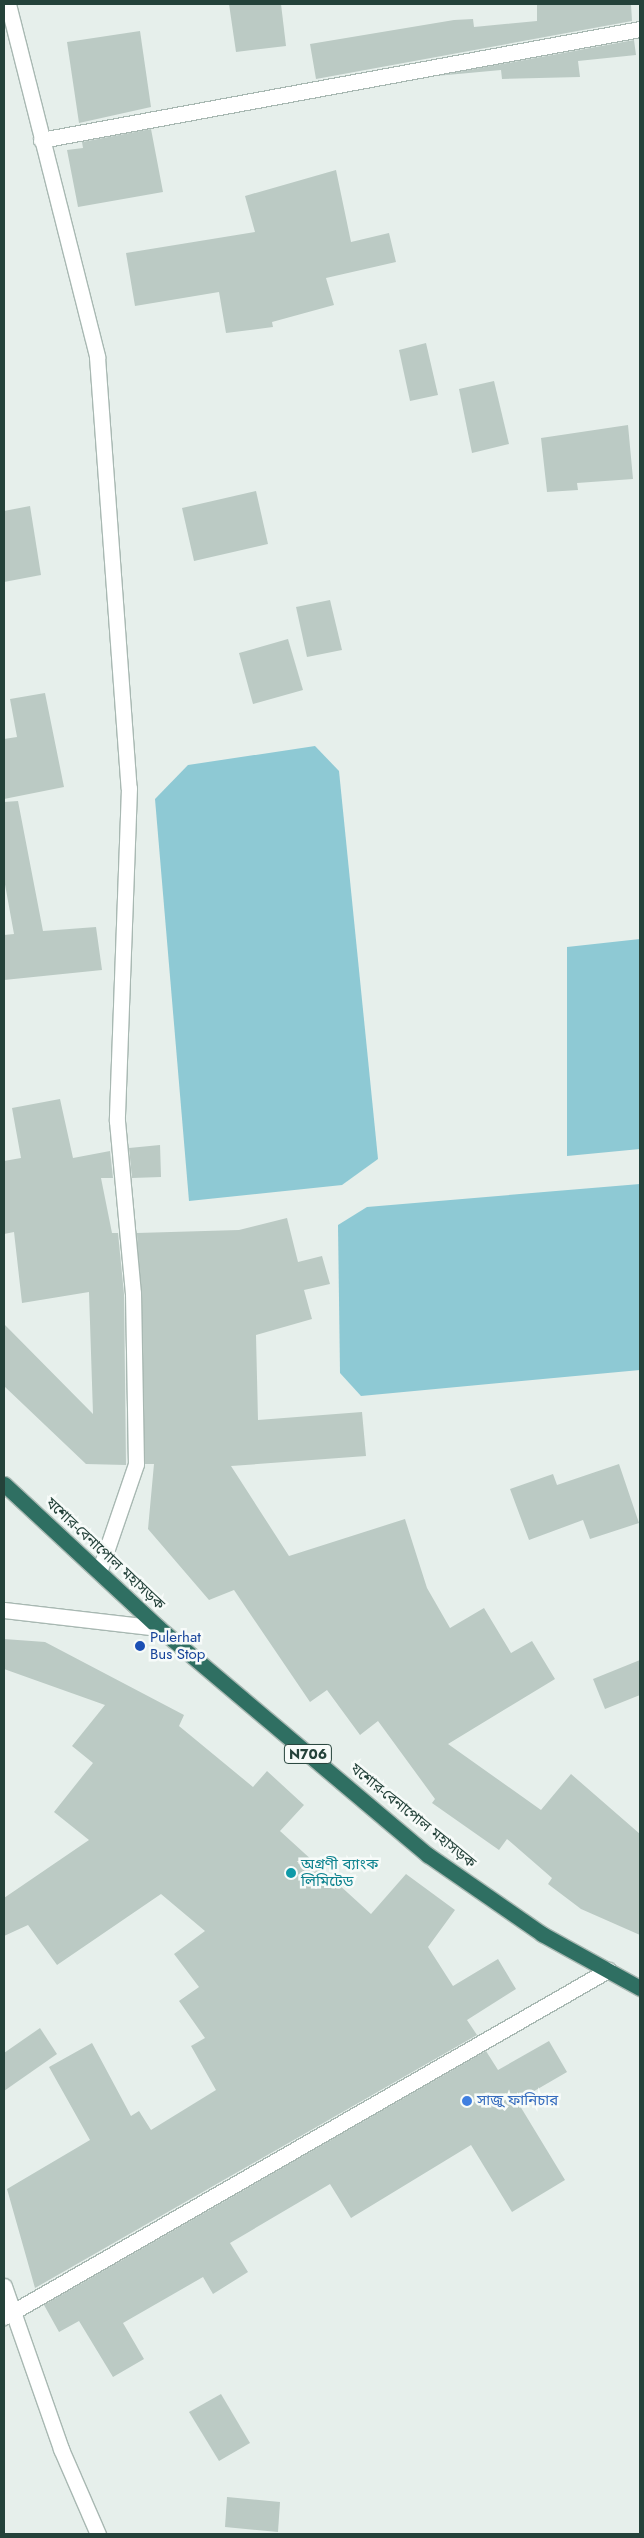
<!DOCTYPE html>
<meta charset="utf-8">
<style>
body{margin:0}
#map{position:relative;width:644px;height:2538px;overflow:hidden;background:#e6efeb;font-family:Jost,"Noto Sans Bengali",sans-serif}
div>[style]{position:absolute}
[style*='--x']{left:calc(var(--x)*1px);top:calc(var(--y)*1px);width:calc(var(--w)*1px);rotate:calc(var(--a)*1deg)}
.water>*{inset:0;background:#8ec9d4}
.building>*{inset:0;background:#bbcac4}
.roads{filter:drop-shadow(1px 0 #a8b8b2) drop-shadow(-1px 0 #a8b8b2) drop-shadow(0 1px #a8b8b2) drop-shadow(0 -1px #a8b8b2)}
.street>*{height:15px;margin:-7.5px;padding:0 7.5px;transform-origin:7.5px;border-radius:7.5px;background:#fff}
.secondary>*{height:15px;margin:-7.5px;padding:0 7.5px;transform-origin:7.5px;border-radius:7.5px;background:#fff}
.highway>*{height:15px;margin:-7.5px;padding:0 7.5px;transform-origin:7.5px;border-radius:7.5px;background:#2f6f62}
.dots>*{width:14px;height:14px;translate:-50% -50%;box-sizing:border-box;border:2px solid #f7fbf9;border-radius:50%}
span{translate:-50% -50%;white-space:nowrap;text-align:center;line-height:1.15;-webkit-text-stroke:5px #f7fbf9;paint-order:stroke}
.shield-label span{padding:1px 4px;background:#f7fbf9;border:1px solid;border-radius:4px;-webkit-text-stroke-width:0}
.shield-label{font-size:14px;color:#24423a;font-weight:700}
.street-label{font-size:15px;color:#24423a}
.transit-label{font-size:15px;color:#164399}
.left{translate:0 -50%;text-align:left}
.culture-label{font-size:15px;color:#0d838f}
.shop-label{font-size:15px;color:#366cbe}
.frame{position:absolute;inset:0;border:5px solid #24423a;pointer-events:none}
</style>
<div id="map">
<div class="water">
<div style="clip-path:polygon(315px 746px,339px 771px,378px 1159px,342px 1185px,189px 1201px,155px 799px,188px 765px)"></div>
<div style="clip-path:polygon(640px 939px,640px 1149px,567px 1156px,567px 947px)"></div>
<div style="clip-path:polygon(640px 1184px,640px 1370px,361px 1396px,340px 1373px,338px 1225px,367px 1207px)"></div>
</div>
<div class="building">
<div style="clip-path:polygon(229px 4px,281px 4px,286px 46px,236px 52px)"></div>
<div style="clip-path:polygon(537px 4px,631px 4px,632px 21px,316px 79px,310px 44px,454px 20px,473px 19px,474px 27px,537px 21px)"></div>
<div style="clip-path:polygon(140px 31px,151px 107px,79px 123px,67px 42px)"></div>
<div style="clip-path:polygon(634px 40px,636px 55px,578px 61px,580px 77px,502px 79px,501px 70px,436px 76px)"></div>
<div style="clip-path:polygon(151px 129px,163px 192px,78px 207px,67px 150px,83px 148px,82px 142px)"></div>
<div style="clip-path:polygon(336px 170px,351px 242px,389px 233px,396px 262px,326px 278px,334px 305px,272px 322px,273px 327px,226px 333px,219px 292px,135px 306px,126px 253px,255px 232px,245px 196px)"></div>
<div style="clip-path:polygon(426px 343px,438px 395px,410px 401px,399px 350px)"></div>
<div style="clip-path:polygon(494px 381px,509px 444px,472px 453px,459px 389px)"></div>
<div style="clip-path:polygon(628px 425px,633px 479px,577px 483px,578px 490px,547px 492px,541px 438px)"></div>
<div style="clip-path:polygon(256px 491px,268px 544px,194px 561px,182px 508px)"></div>
<div style="clip-path:polygon(30px 506px,41px 575px,4px 582px,4px 511px)"></div>
<div style="clip-path:polygon(330px 600px,342px 650px,307px 657px,296px 607px)"></div>
<div style="clip-path:polygon(288px 639px,303px 690px,253px 704px,239px 653px)"></div>
<div style="clip-path:polygon(45px 693px,64px 787px,4px 799px,4px 739px,17px 737px,10px 699px)"></div>
<div style="clip-path:polygon(18px 801px,43px 931px,96px 927px,102px 970px,4px 980px,4px 935px,14px 934px,4px 879px,4px 802px)"></div>
<div style="clip-path:polygon(60px 1099px,73px 1158px,110px 1151px,113px 1178px,101px 1178px,112px 1233px,118px 1233px,124px 1294px,126px 1465px,86px 1464px,4px 1386px,4px 1324px,93px 1414px,89px 1292px,22px 1303px,14px 1232px,4px 1234px,4px 1161px,21px 1158px,12px 1108px)"></div>
<div style="clip-path:polygon(160px 1145px,161px 1177px,132px 1178px,129px 1148px)"></div>
<div style="clip-path:polygon(287px 1218px,298px 1262px,322px 1256px,330px 1284px,304px 1290px,312px 1319px,256px 1335px,258px 1420px,362px 1412px,366px 1456px,231px 1466px,289px 1556px,405px 1519px,427px 1588px,450px 1628px,484px 1608px,511px 1653px,532px 1641px,555px 1679px,448px 1744px,541px 1810px,571px 1774px,640px 1834px,640px 1935px,581px 1909px,548px 1884px,552px 1878px,507px 1839px,499px 1850px,432px 1803px,435px 1799px,378px 1721px,360px 1735px,327px 1690px,310px 1702px,234px 1590px,209px 1600px,148px 1529px,154px 1464px,145px 1464px,137px 1233px,239px 1230px)"></div>
<div style="clip-path:polygon(619px 1464px,639px 1523px,590px 1539px,583px 1520px,529px 1540px,510px 1489px,553px 1474px,557px 1485px)"></div>
<div style="clip-path:polygon(4px 1639px,45px 1642px,184px 1715px,179px 1726px,253px 1787px,267px 1771px,304px 1805px,280px 1831px,371px 1914px,406px 1874px,455px 1910px,428px 1947px,453px 1986px,498px 1959px,516px 1989px,467px 2020px,477px 2035px,35px 2288px,7px 2189px,90px 2140px,49px 2067px,92px 2043px,131px 2116px,139px 2111px,151px 2130px,216px 2090px,191px 2046px,205px 2038px,179px 2001px,199px 1987px,174px 1954px,205px 1931px,161px 1894px,57px 1965px,28px 1925px,4px 1936px,4px 1898px,89px 1840px,54px 1812px,93px 1763px,72px 1746px,105px 1705px,4px 1669px)"></div>
<div style="clip-path:polygon(640px 1660px,640px 1695px,605px 1709px,593px 1679px)"></div>
<div style="clip-path:polygon(40px 2028px,57px 2054px,4px 2091px,4px 2053px)"></div>
<div style="clip-path:polygon(549px 2041px,567px 2072px,517px 2101px,565px 2180px,512px 2212px,471px 2145px,351px 2218px,330px 2184px,230px 2243px,248px 2272px,213px 2294px,203px 2277px,123px 2323px,144px 2359px,113px 2377px,79px 2321px,59px 2332px,44px 2305px,486px 2051px,498px 2070px)"></div>
<div style="clip-path:polygon(221px 2394px,250px 2443px,219px 2461px,189px 2412px)"></div>
<div style="clip-path:polygon(227px 2497px,280px 2502px,278px 2532px,225px 2527px)"></div>
</div>
<div class="roads">
<div class="street">
<div style="--x:8;--y:4;--w:364;--a:75.8"></div>
<div style="--x:97;--y:357;--w:432;--a:85.8"></div>
<div style="--x:129;--y:788;--w:333;--a:92.1"></div>
<div style="--x:117;--y:1121;--w:173;--a:84.7"></div>
<div style="--x:133;--y:1293;--w:171;--a:89"></div>
<div style="--x:136;--y:1464;--w:114;--a:108.9"></div>
<div style="--x:41;--y:140;--w:609;--a:-10.5"></div>
<div style="--x:4;--y:2286;--w:173;--a:70.7"></div>
<div style="--x:61;--y:2449;--w:93;--a:66.5"></div>
<div style="--x:4;--y:2317;--w:697;--a:-29.88"></div>
</div>
<div class="secondary">
<div style="--x:4;--y:1610;--w:156;--a:6.6"></div>
</div>
<div class="highway">
<div style="--x:4;--y:1484;--w:212;--a:42.9"></div>
<div style="--x:159;--y:1628;--w:352;--a:40.2"></div>
<div style="--x:428;--y:1855;--w:139;--a:34.7"></div>
<div style="--x:542;--y:1934;--w:112;--a:28.9"></div>
</div>
</div>
<div class="dots">
<div style="left:140px;top:1646px;background:#1a4fb4"></div>
<div style="left:291px;top:1873px;background:#0f9aa8"></div>
<div style="left:467px;top:2101px;background:#3f7fe0"></div>
</div>
<div class="shield-label">
<span style="left:308px;top:1754px">N706</span>
</div>
<div class="street-label">
<span style="left:105px;top:1554px;rotate:43deg">যশোর-বেনাপোল মহাসড়ক</span>
<span style="left:413px;top:1816px;rotate:39deg">যশোর-বেনাপোল মহাসড়ক</span>
</div>
<div class="transit-label">
<span class="left" style="left:150px;top:1646px">Pulerhat<br>Bus Stop</span>
</div>
<div class="culture-label">
<span class="left" style="left:301px;top:1873px">অগ্রণী ব্যাংক<br>লিমিটেড</span>
</div>
<div class="shop-label">
<span class="left" style="left:477px;top:2101px">সাজু ফানিচার</span>
</div>
<div class="frame"></div>
</div>
